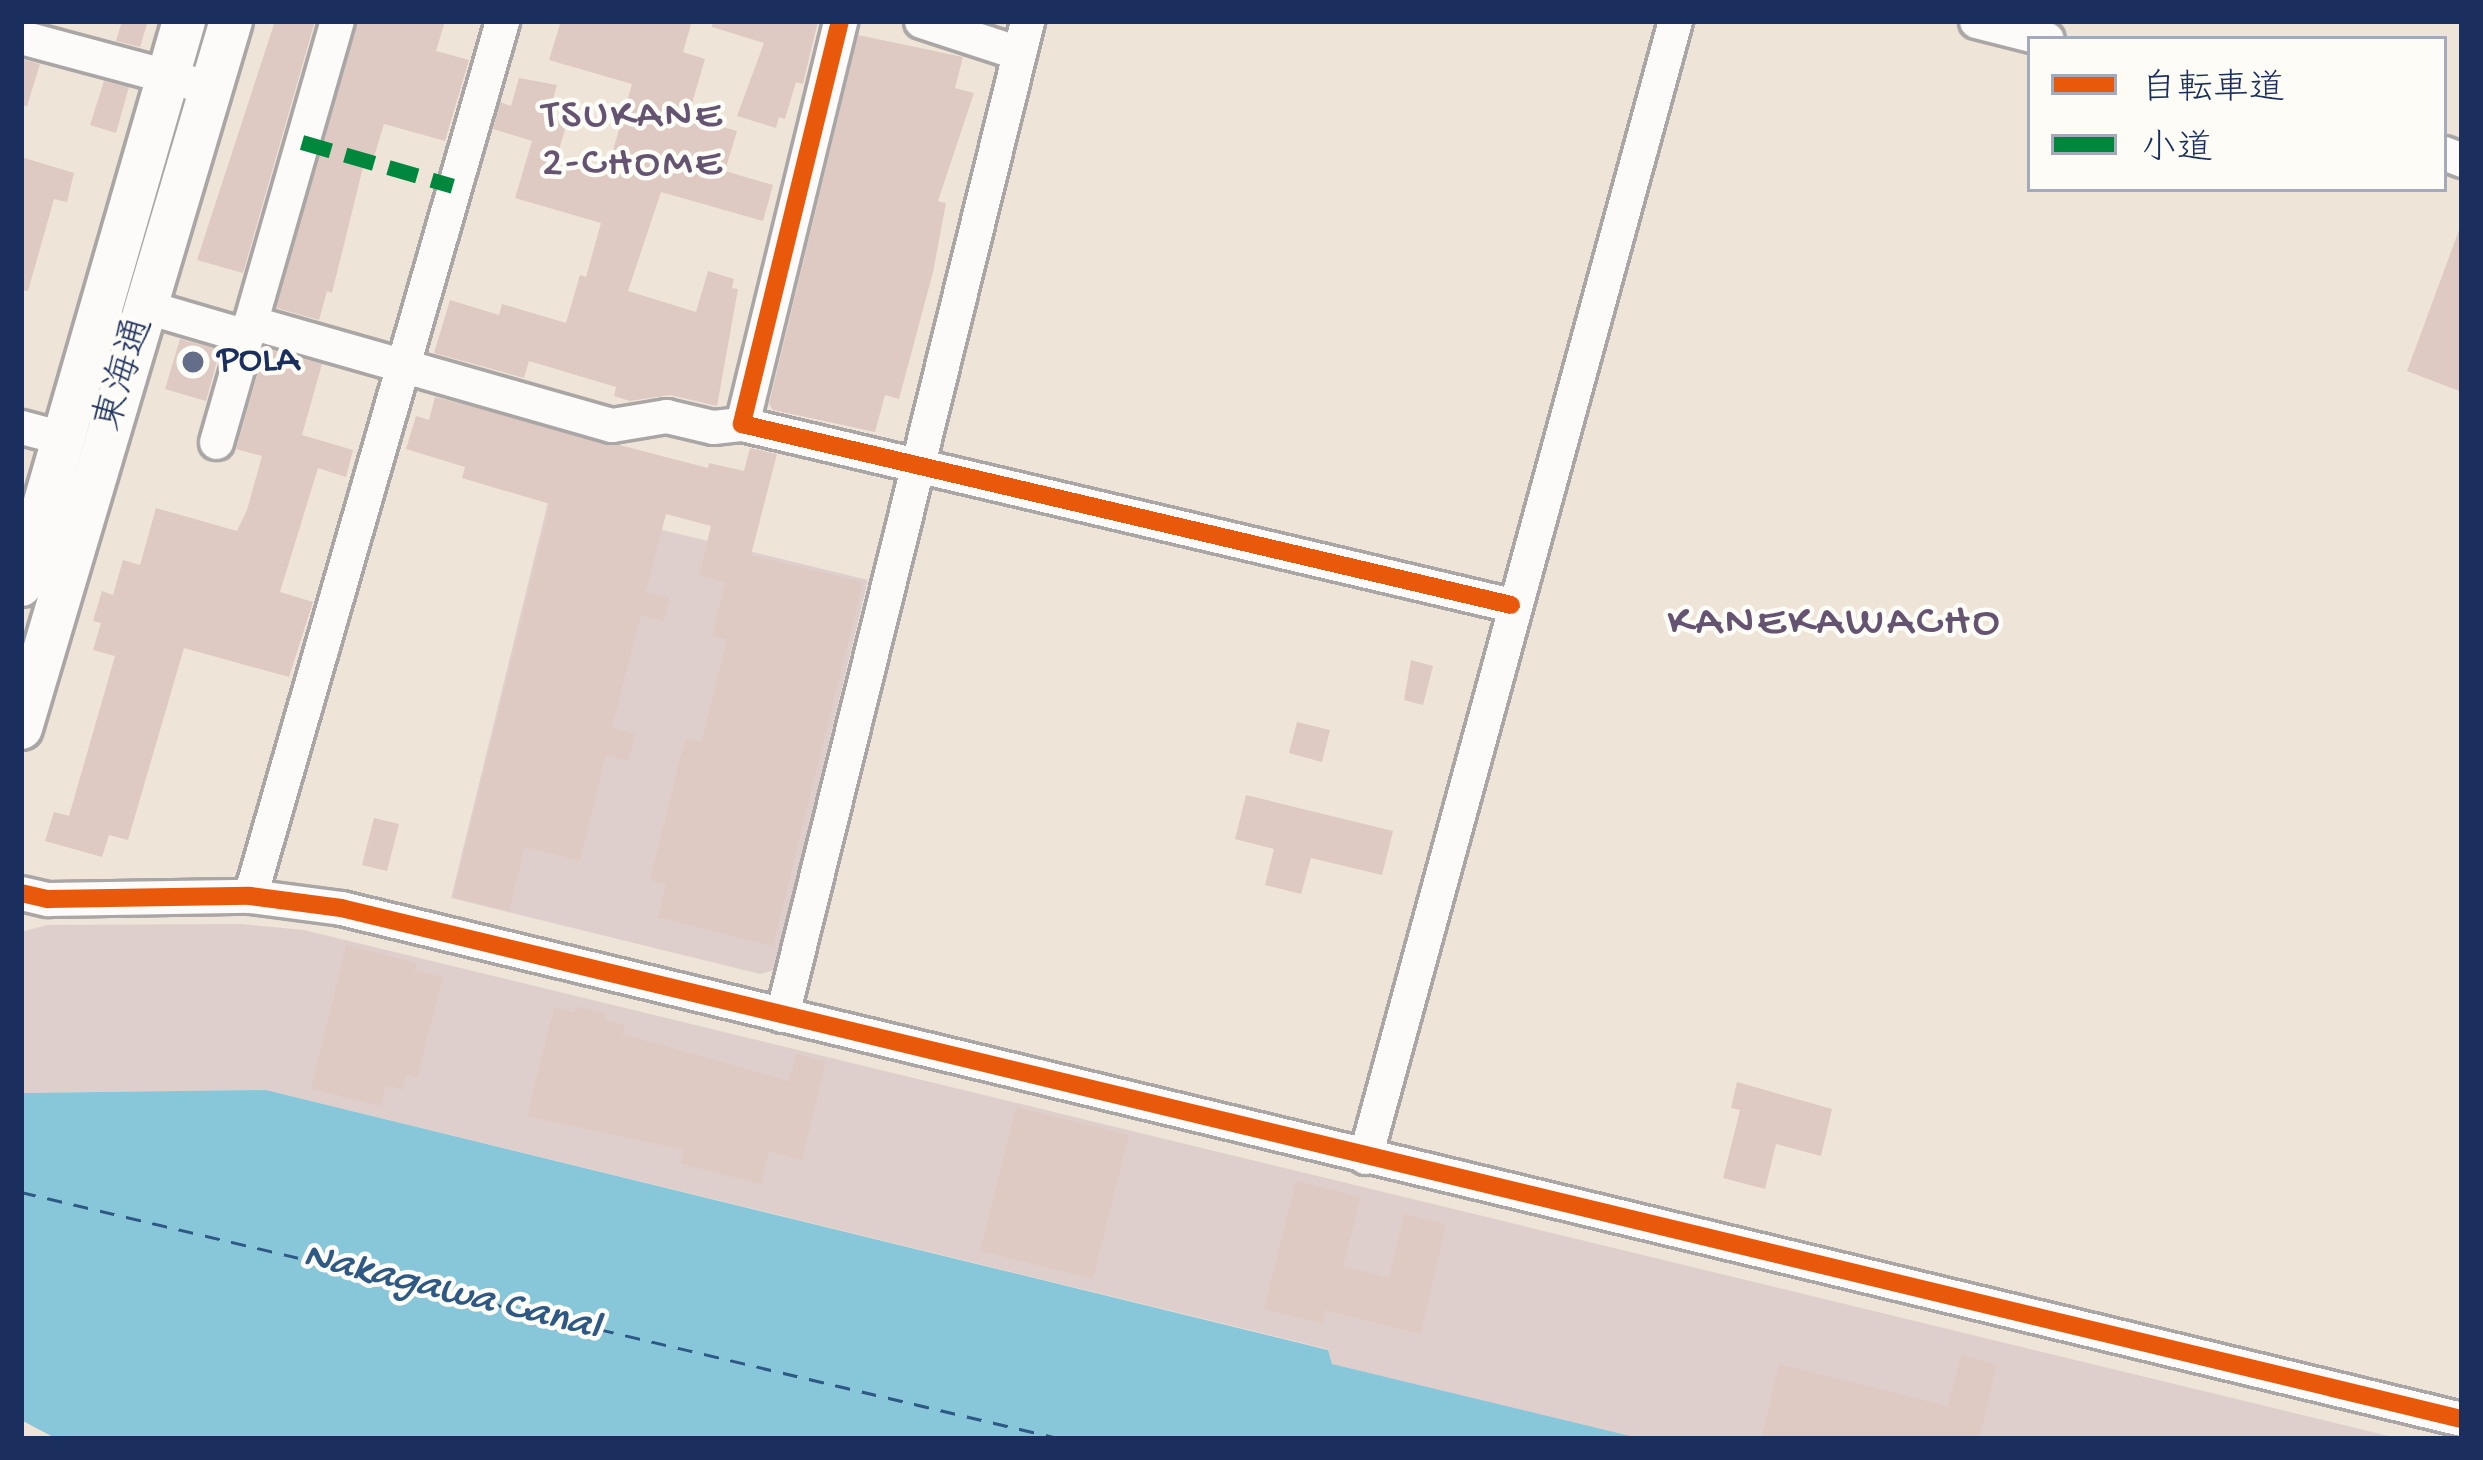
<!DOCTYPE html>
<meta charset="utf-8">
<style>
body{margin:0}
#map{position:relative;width:2483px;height:1460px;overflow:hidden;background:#eee4d8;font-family:"Gochi Hand","Klee One",sans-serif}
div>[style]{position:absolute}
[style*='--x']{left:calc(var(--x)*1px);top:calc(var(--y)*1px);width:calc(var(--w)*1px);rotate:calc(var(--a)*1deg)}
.industrial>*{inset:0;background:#dfcfcc}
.water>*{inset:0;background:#88c7da}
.ferry>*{height:3px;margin-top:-1.5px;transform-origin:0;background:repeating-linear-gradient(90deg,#2e5984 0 15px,transparent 0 27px)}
.building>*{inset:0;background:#decac3}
.roads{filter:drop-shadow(3px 0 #aaa6a5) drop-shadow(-3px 0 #aaa6a5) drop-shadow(0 3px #aaa6a5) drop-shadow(0 -3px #aaa6a5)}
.minor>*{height:33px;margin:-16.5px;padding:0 16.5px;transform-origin:16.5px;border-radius:16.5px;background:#fcfbf9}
.major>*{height:42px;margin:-21px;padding:0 21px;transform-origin:21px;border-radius:21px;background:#fcfbf9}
.quiet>*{height:15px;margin-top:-7.5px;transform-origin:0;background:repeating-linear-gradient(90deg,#00873e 0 30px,transparent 0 45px)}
.cycleway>*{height:18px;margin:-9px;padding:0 9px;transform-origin:9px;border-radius:9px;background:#e8590c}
.dots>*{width:33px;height:33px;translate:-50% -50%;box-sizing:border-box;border:6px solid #fdfcf7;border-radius:50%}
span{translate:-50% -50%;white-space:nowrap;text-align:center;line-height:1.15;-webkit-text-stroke:9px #fdfcf7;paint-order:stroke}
.poi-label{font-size:39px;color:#1b2f5e}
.left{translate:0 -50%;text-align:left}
.street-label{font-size:39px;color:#1b2f5e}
.neighbourhood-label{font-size:42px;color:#655471;letter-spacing:3px}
.water-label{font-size:42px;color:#2e5984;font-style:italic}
.quarter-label{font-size:45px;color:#655471;letter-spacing:3px}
.frame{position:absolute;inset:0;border:24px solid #1b2f5e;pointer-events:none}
.legend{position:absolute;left:2027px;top:36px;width:420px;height:156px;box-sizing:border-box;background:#fdfcf7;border:3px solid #a3aaba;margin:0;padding:15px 21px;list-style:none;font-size:36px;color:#1b2f5e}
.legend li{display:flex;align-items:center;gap:24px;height:60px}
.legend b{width:60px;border:3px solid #a3aaba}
</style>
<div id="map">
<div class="industrial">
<div style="clip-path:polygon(548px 502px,868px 580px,774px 970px,760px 974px,451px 898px)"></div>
<div style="clip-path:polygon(47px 925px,240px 924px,304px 930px,2401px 1439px,1643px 1439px,1331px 1364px,1327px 1349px,266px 1090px,21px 1093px,21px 932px)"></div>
</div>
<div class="water">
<div style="clip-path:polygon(266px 1090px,1328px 1350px,1332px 1364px,1643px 1439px,57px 1439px,21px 1420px,21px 1093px)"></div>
</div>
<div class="ferry">
<div style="--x:21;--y:1192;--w:1070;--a:13.35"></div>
</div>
<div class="building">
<div style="clip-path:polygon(122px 21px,148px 21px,140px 47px,116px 41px)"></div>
<div style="clip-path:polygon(275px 21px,315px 21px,243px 273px,197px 260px)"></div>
<div style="clip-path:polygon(357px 21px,445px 21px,436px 51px,469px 60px,445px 141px,384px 124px,374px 157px,366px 155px,332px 293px,327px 291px,319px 320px,276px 308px)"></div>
<div style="clip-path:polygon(561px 21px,692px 21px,683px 52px,705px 59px,688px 117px,737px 131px,725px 171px,773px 185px,763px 221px,661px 192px,628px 291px,696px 312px,708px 271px,734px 279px,732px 288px,738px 289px,717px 406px,670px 395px,630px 401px,614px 396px,616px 387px,529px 361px,524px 378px,434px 353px,450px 300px,499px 315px,502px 304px,566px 323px,580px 275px,586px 277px,601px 223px,515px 198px,532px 141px,493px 129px,500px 102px,511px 106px,519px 78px,557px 85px,548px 116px,567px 122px,556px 160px,606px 175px,632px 84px,549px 60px)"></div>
<div style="clip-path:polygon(713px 21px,818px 21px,803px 84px,796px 82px,785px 119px,779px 117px,776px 128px,737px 116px,764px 43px,712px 27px)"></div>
<div style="clip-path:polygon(858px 35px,963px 57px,955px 88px,974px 93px,938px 201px,946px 203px,933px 272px,899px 399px,885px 395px,875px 432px,773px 410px,769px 404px)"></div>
<div style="clip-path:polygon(21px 59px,40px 64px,27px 106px,21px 105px)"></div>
<div style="clip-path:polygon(104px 81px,129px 87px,116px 133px,90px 125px)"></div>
<div style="clip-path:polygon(21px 157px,74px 173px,67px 202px,54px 199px,28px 291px,21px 290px)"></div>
<div style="clip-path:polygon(2459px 230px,2462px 230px,2462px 392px,2407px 371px)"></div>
<div style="clip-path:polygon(180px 339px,220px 350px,206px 401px,165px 389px)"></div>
<div style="clip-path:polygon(265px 348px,322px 364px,302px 435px,353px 450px,346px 477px,318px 468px,280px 592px,313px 602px,289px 677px,184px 648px,128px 840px,109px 835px,102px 857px,45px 841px,54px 812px,69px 816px,115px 656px,93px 650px,101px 623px,93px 621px,102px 591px,113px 595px,123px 560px,140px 565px,156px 508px,237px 531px,247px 510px,262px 456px,236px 449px)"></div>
<div style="clip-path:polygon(435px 397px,708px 468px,709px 463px,744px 471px,750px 448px,777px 454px,751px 555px,863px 582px,773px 946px,658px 917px,666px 885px,650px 880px,677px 771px,686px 739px,701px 742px,727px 640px,712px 636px,725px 582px,699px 575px,711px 526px,666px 514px,646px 592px,670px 598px,664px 621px,641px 615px,612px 728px,635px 734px,629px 761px,606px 755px,580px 861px,525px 847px,509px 911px,453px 897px,550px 504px,462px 478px,465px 467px,406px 449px,416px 416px,429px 420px)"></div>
<div style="clip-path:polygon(1411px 660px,1433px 666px,1423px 705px,1404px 700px)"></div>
<div style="clip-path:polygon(1297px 722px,1330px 730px,1322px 762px,1289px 753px)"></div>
<div style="clip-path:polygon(1246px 795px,1393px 831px,1382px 875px,1311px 858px,1301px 894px,1265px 885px,1274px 849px,1235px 839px)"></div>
<div style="clip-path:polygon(374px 818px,399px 824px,387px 871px,362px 865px)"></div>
<div style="clip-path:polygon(346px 945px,417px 963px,415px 970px,443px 977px,417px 1078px,406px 1075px,403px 1090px,386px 1085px,381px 1106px,311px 1089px)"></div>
<div style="clip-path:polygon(575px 1006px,607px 1014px,605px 1020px,625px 1025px,623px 1034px,789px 1081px,796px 1054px,826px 1061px,802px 1160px,769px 1151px,761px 1184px,681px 1164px,684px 1150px,527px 1116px,554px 1007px,574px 1012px)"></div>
<div style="clip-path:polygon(1737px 1082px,1832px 1109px,1821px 1156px,1776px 1144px,1765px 1189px,1723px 1178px,1740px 1110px,1731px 1108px)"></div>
<div style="clip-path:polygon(1016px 1107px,1129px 1135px,1093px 1279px,980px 1251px)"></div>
<div style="clip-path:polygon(1296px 1181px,1361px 1197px,1343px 1266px,1389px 1278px,1404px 1214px,1446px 1224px,1421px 1334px,1325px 1310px,1322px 1323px,1264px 1309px)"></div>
<div style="clip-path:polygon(1961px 1355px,1997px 1365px,1979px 1439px,1761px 1439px,1779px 1364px,1948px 1406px)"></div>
</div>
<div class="roads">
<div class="minor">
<div style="--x:921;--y:21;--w:103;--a:18.1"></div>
<div style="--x:1976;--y:21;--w:73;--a:14.2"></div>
<div style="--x:21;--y:37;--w:198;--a:15"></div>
<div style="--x:2444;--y:153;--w:19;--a:21"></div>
<div style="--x:147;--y:307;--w:103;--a:16.3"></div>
<div style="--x:250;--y:322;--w:376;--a:15.9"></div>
<div style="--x:612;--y:425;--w:55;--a:-9.5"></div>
<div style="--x:666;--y:416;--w:48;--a:13.2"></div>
<div style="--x:713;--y:427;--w:29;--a:-6"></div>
<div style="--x:742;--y:424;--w:790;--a:13.24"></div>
<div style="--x:742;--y:424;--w:415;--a:-76.3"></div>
<div style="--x:21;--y:427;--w:43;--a:14.7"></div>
<div style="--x:216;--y:442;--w:438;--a:-74"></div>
<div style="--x:21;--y:893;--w:28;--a:13"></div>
<div style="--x:48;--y:899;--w:202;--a:-0.9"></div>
<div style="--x:250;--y:896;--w:92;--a:7.5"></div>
<div style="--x:341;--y:908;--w:2182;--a:13.55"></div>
<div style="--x:250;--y:896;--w:911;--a:-73.93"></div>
<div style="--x:782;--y:1015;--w:1024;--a:-76.15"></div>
<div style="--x:1365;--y:1157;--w:1178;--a:-74.74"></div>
</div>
<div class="major">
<div style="--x:21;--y:585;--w:587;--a:-73.88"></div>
<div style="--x:21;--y:728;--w:738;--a:-73.46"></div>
</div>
</div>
<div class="quiet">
<div style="--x:302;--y:142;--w:157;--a:16.2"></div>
</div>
<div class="cycleway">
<div style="--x:840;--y:21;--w:415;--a:103.7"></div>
<div style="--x:742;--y:424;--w:790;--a:13.24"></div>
<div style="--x:21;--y:893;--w:28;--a:13"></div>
<div style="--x:48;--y:899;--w:202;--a:-0.9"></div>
<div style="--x:250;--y:896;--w:92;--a:7.5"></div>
<div style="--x:341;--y:908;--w:2182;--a:13.55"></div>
</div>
<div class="dots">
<div style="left:193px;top:362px;background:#656e89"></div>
</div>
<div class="poi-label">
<span class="left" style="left:217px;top:362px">POLA</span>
</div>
<div class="street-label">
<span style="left:127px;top:375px;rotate:-73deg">東海通</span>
</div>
<div class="neighbourhood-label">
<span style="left:633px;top:142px">TSUKANE<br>2-CHOME</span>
</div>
<div class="water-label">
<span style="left:451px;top:1294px;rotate:14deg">Nakagawa Canal</span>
</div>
<div class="quarter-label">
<span style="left:1835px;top:624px">KANEKAWACHO</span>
</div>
<div class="frame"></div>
<ul class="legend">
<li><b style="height:15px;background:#e8590c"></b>自転車道</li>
<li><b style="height:15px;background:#00873e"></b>小道</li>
</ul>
</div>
